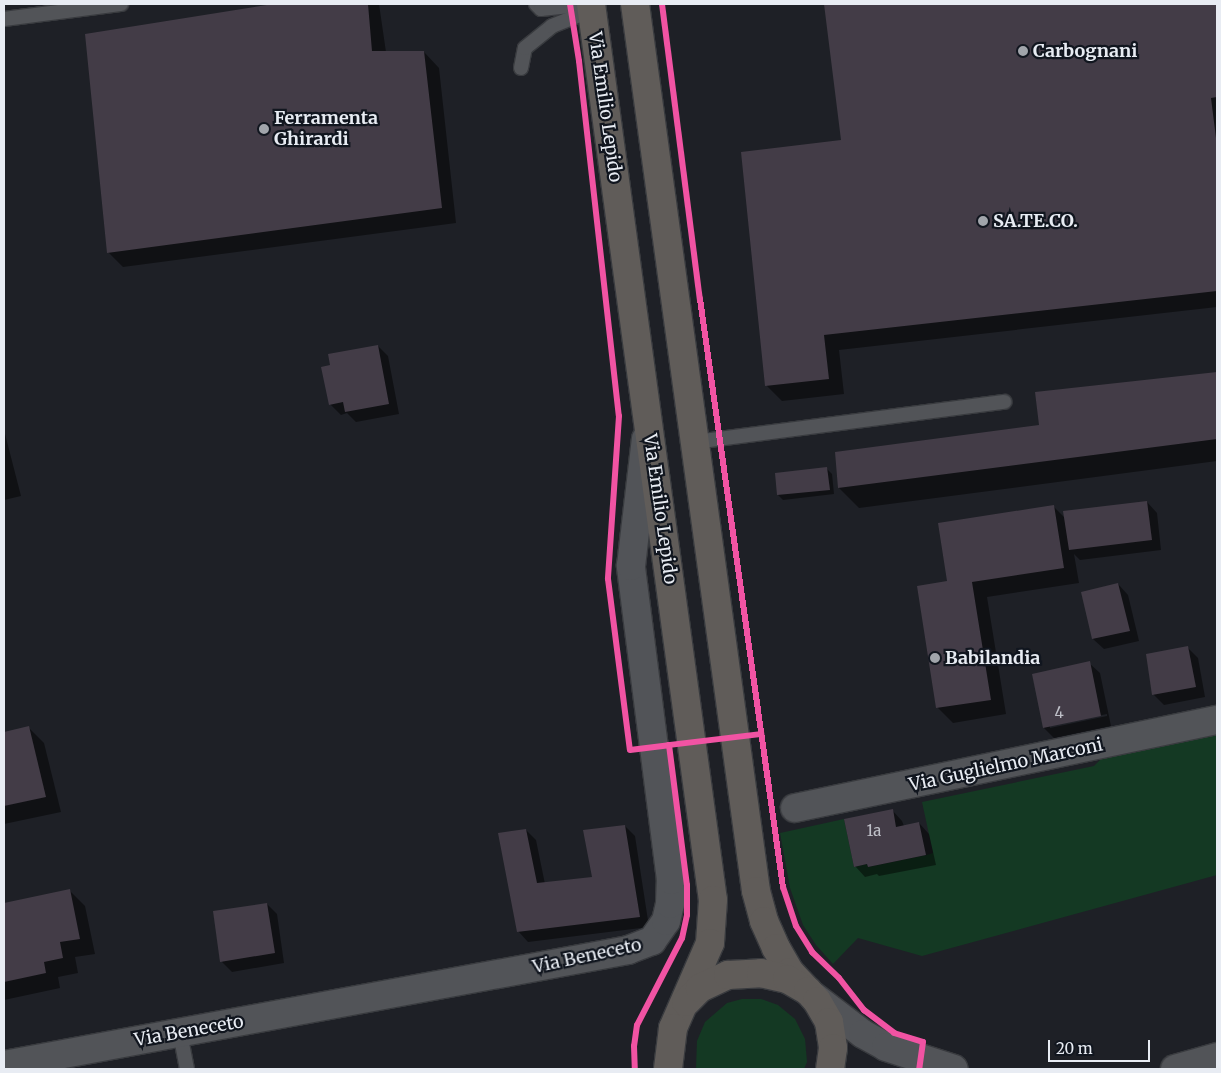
<!DOCTYPE html>
<style>
body{margin:0}
#map{position:relative;width:1221px;height:1073px;overflow:hidden;background:#1e2026;font-family:Merriweather,serif}
div>[style]{position:absolute}
[style*='--x']{left:calc(var(--x)*1px);top:calc(var(--y)*1px);width:calc(var(--w)*1px);rotate:calc(var(--a)*1deg)}
.green>*{inset:0;background:#143923}
.shadow>*{inset:0;background:#0007}
.building>*{inset:0;background:#433c47}
.roads{filter:drop-shadow(1px 0 #393b3f) drop-shadow(-1px 0 #393b3f) drop-shadow(0 1px #393b3f) drop-shadow(0 -1px #393b3f)}
.service>*{height:14px;margin:-7px;padding:0 7px;transform-origin:7px;border-radius:7px;background:#525458}
.minor>*{height:28px;margin:-14px;padding:0 14px;transform-origin:14px;border-radius:14px;background:#525458}
.tertiary>*{height:28px;margin:-14px;padding:0 14px;transform-origin:14px;border-radius:14px;background:#525458}
.primary>*{height:28px;margin:-14px;padding:0 14px;transform-origin:14px;border-radius:14px;background:#605c59}
.cycleway>*{height:6px;margin:-3px;padding:0 3px;transform-origin:3px;border-radius:3px;background:#f153a3}
.dots>*{width:14px;height:14px;translate:-50% -50%;box-sizing:border-box;border:2px solid #11161f;border-radius:50%}
span{translate:-50% -50%;white-space:nowrap;text-align:center;line-height:1.15;-webkit-text-stroke:4.5px #11161f;paint-order:stroke}
.number-label{font-size:15px;color:#bfc0c8}
.number-label span{-webkit-text-stroke-width:0}
.poi-label{font-size:18px;color:#e8ecf3;font-weight:700}
.left{translate:0 -50%;text-align:left}
.street-label{font-size:18px;color:#e8ecf3}
.frame{position:absolute;inset:0;border:5px solid #e8ecf3;pointer-events:none}
.scale{position:absolute;left:1048px;top:1040px;width:102px;height:22px;box-sizing:border-box;border:2px solid #e8ecf3;border-top:0;padding-left:6px;font-size:15px;line-height:18px;white-space:nowrap;color:#e8ecf3;-webkit-text-stroke:4px #11161f;paint-order:stroke}
</style>
<div id="map">
<div class="green">
<div style="clip-path:polygon(1217px 733px,1217px 875px,922px 956px,858px 938px,833px 964px,816px 945px,803px 925px,790px 888px,780px 833px,844px 819px,854px 867px,867px 864px,868px 867px,927px 855px,933px 853px,922px 802px,1094px 766px,1101px 759px)"></div>
<div style="clip-path:polygon(742px 999px,761px 999px,778px 1005px,795px 1019px,805px 1039px,807px 1062px,804px 1069px,696px 1069px,697px 1041px,705px 1022px,727px 1003px)"></div>
</div>
<div class="shadow">
<div style="clip-path:polygon(281px 4px,379px 4px,386px 52px,424px 52px,439px 68px,456px 223px,123px 267px,108px 252px,87px 35px)"></div>
<div style="clip-path:polygon(826px 4px,1217px 4px,1217px 307px,839px 350px,844px 394px,782px 401px,767px 386px,742px 153px,842px 141px)"></div>
<div style="clip-path:polygon(378px 346px,388px 356px,399px 414px,356px 422px,347px 413px,341px 415px,330px 404px,332px 366px)"></div>
<div style="clip-path:polygon(1217px 374px,1217px 461px,859px 508px,839px 488px,836px 453px,1040px 427px,1036px 394px)"></div>
<div style="clip-path:polygon(4px 430px,21px 496px,4px 500px)"></div>
<div style="clip-path:polygon(827px 469px,832px 474px,834px 494px,783px 500px,778px 495px)"></div>
<div style="clip-path:polygon(1147px 502px,1157px 513px,1161px 550px,1080px 560px,1074px 554px,1079px 583px,987px 597px,1006px 714px,953px 723px,937px 707px,948px 582px,1053px 506px,1066px 519px)"></div>
<div style="clip-path:polygon(1118px 584px,1128px 595px,1139px 641px,1104px 649px,1093px 639px,1082px 593px)"></div>
<div style="clip-path:polygon(1188px 648px,1198px 658px,1205px 697px,1164px 705px,1154px 695px,1147px 655px)"></div>
<div style="clip-path:polygon(evenodd,1089px 663px,1100px 673px,1111px 726px,1054px 738px,1044px 728px,1033px 675px,1089px 663px,1107px 714px,1107px 716px,1050px 728px,1050px 726px,1107px 714px)"></div>
<div style="clip-path:polygon(29px 728px,44px 743px,61px 812px,4px 824px,4px 733px)"></div>
<div style="clip-path:polygon(892px 810px,902px 821px,904px 826px,919px 823px,929px 834px,936px 865px,879px 876px,877px 874px,865px 877px,855px 866px)"></div>
<div style="clip-path:polygon(625px 826px,635px 836px,649px 927px,528px 942px,518px 931px,526px 830px,536px 840px,545px 884px,593px 878px)"></div>
<div style="clip-path:polygon(69px 890px,85px 906px,95px 954px,75px 957px,78px 973px,58px 977px,60px 988px,4px 1000px,4px 904px)"></div>
<div style="clip-path:polygon(267px 904px,277px 914px,284px 963px,232px 972px,222px 962px)"></div>
</div>
<div class="building">
<div style="clip-path:polygon(273px 4px,368px 4px,372px 51px,424px 51px,442px 208px,107px 253px,85px 34px)"></div>
<div style="clip-path:polygon(824px 4px,1217px 4px,1217px 97px,1211px 98px,1217px 146px,1217px 291px,824px 335px,829px 379px,765px 386px,741px 152px,841px 140px)"></div>
<div style="clip-path:polygon(378px 345px,389px 404px,345px 412px,343px 402px,329px 405px,321px 367px,330px 365px,328px 354px)"></div>
<div style="clip-path:polygon(1217px 372px,1217px 439px,838px 488px,835px 452px,1039px 425px,1035px 392px)"></div>
<div style="clip-path:polygon(827px 467px,830px 490px,777px 495px,775px 473px)"></div>
<div style="clip-path:polygon(1147px 501px,1152px 540px,1069px 550px,1063px 511px)"></div>
<div style="clip-path:polygon(1054px 505px,1064px 568px,972px 582px,991px 700px,936px 708px,917px 586px,947px 581px,938px 523px)"></div>
<div style="clip-path:polygon(1118px 583px,1130px 631px,1092px 639px,1081px 592px)"></div>
<div style="clip-path:polygon(1188px 646px,1196px 687px,1152px 695px,1146px 654px)"></div>
<div style="clip-path:polygon(1090px 661px,1101px 716px,1043px 728px,1032px 674px)"></div>
<div style="clip-path:polygon(29px 726px,46px 797px,4px 806px,4px 732px)"></div>
<div style="clip-path:polygon(893px 809px,896px 827px,919px 822px,926px 855px,868px 867px,867px 864px,854px 867px,844px 819px)"></div>
<div style="clip-path:polygon(625px 825px,640px 917px,517px 932px,498px 833px,526px 829px,537px 883px,592px 877px,583px 830px)"></div>
<div style="clip-path:polygon(70px 889px,80px 939px,60px 942px,63px 958px,44px 962px,46px 973px,4px 982px,4px 903px)"></div>
<div style="clip-path:polygon(267px 903px,275px 953px,220px 962px,213px 911px)"></div>
</div>
<div class="roads">
<div class="service">
<div style="--x:536;--y:4;--w:7;--a:45"></div>
<div style="--x:541;--y:9;--w:29;--a:-6"></div>
<div style="--x:570;--y:6;--w:19;--a:12"></div>
<div style="--x:4;--y:19;--w:118;--a:-7.3"></div>
<div style="--x:521;--y:68;--w:20;--a:-79"></div>
<div style="--x:525;--y:48;--w:35;--a:-39"></div>
<div style="--x:552;--y:26;--w:43;--a:-21.8"></div>
<div style="--x:695;--y:442;--w:312;--a:-7.4"></div>
<div style="--x:180;--y:1033;--w:37;--a:79"></div>
</div>
<div class="minor">
<div style="--x:795;--y:808;--w:431;--a:-11.8"></div>
<div style="--x:4;--y:1065;--w:635;--a:-10.44"></div>
<div style="--x:628;--y:950;--w:26;--a:-21"></div>
<div style="--x:652;--y:941;--w:24;--a:-55"></div>
<div style="--x:666;--y:921;--w:17;--a:-77"></div>
<div style="--x:670;--y:904;--w:24;--a:-88"></div>
<div style="--x:671;--y:880;--w:317;--a:-97.3"></div>
<div style="--x:631;--y:566;--w:128;--a:-83.3"></div>
</div>
<div class="tertiary">
<div style="--x:813;--y:996;--w:63;--a:37.2"></div>
<div style="--x:863;--y:1034;--w:26;--a:29"></div>
<div style="--x:886;--y:1047;--w:71;--a:17.9"></div>
<div style="--x:1175;--y:1069;--w:44;--a:-15.9"></div>
</div>
<div class="primary">
<div style="--x:591;--y:4;--w:904;--a:82.25"></div>
<div style="--x:713;--y:900;--w:43;--a:94"></div>
<div style="--x:710;--y:943;--w:93;--a:113.5"></div>
<div style="--x:673;--y:1028;--w:41;--a:97"></div>
<div style="--x:635;--y:4;--w:895;--a:82.23"></div>
<div style="--x:756;--y:891;--w:31;--a:75"></div>
<div style="--x:764;--y:921;--w:30;--a:66"></div>
<div style="--x:776;--y:948;--w:28;--a:60"></div>
<div style="--x:790;--y:972;--w:26;--a:47"></div>
<div style="--x:686;--y:1002;--w:20;--a:-45"></div>
<div style="--x:700;--y:988;--w:31;--a:-25"></div>
<div style="--x:728;--y:975;--w:33;--a:-3"></div>
<div style="--x:761;--y:973;--w:27;--a:13"></div>
<div style="--x:787;--y:979;--w:24;--a:30"></div>
<div style="--x:808;--y:991;--w:13;--a:48"></div>
<div style="--x:817;--y:1001;--w:24;--a:60"></div>
<div style="--x:829;--y:1022;--w:26;--a:81"></div>
<div style="--x:833;--y:1048;--w:21;--a:98"></div>
</div>
</div>
<div class="cycleway">
<div style="--x:570;--y:4;--w:58;--a:81"></div>
<div style="--x:579;--y:61;--w:357;--a:83.6"></div>
<div style="--x:619;--y:416;--w:163;--a:93.9"></div>
<div style="--x:608;--y:579;--w:172;--a:82.7"></div>
<div style="--x:630;--y:750;--w:39;--a:-7"></div>
<div style="--x:669;--y:745;--w:141;--a:82.7"></div>
<div style="--x:687;--y:885;--w:30;--a:90"></div>
<div style="--x:687;--y:915;--w:24;--a:102"></div>
<div style="--x:682;--y:938;--w:98;--a:117.3"></div>
<div style="--x:637;--y:1025;--w:21;--a:98"></div>
<div style="--x:634;--y:1046;--w:23;--a:88"></div>
<div style="--x:662;--y:4;--w:297;--a:82.7"></div>
<div style="--x:700;--y:299;--w:594;--a:81.97"></div>
<div style="--x:783;--y:887;--w:41;--a:71.6"></div>
<div style="--x:796;--y:926;--w:31;--a:58"></div>
<div style="--x:812;--y:952;--w:37;--a:44"></div>
<div style="--x:839;--y:978;--w:41;--a:52"></div>
<div style="--x:864;--y:1010;--w:38;--a:37"></div>
<div style="--x:894;--y:1033;--w:30;--a:17"></div>
<div style="--x:923;--y:1042;--w:27;--a:98"></div>
<div style="--x:669;--y:745;--w:93;--a:-6.8"></div>
</div>
<div class="dots">
<div style="left:1023px;top:51px;background:#a1a5ab"></div>
<div style="left:264px;top:129px;background:#a1a5ab"></div>
<div style="left:983px;top:221px;background:#a1a5ab"></div>
<div style="left:935px;top:658px;background:#a1a5ab"></div>
</div>
<div class="number-label">
<span style="left:1059px;top:713px">4</span>
<span style="left:874px;top:831px">1a</span>
</div>
<div class="poi-label">
<span class="left" style="left:1033px;top:51px">Carbognani</span>
<span class="left" style="left:274px;top:129px">Ferramenta<br>Ghirardi</span>
<span class="left" style="left:993px;top:221px">SA.TE.CO.</span>
<span class="left" style="left:945px;top:658px">Babilandia</span>
</div>
<div class="street-label">
<span style="left:605px;top:107px;rotate:82deg">Via Emilio Lepido</span>
<span style="left:660px;top:509px;rotate:82deg">Via Emilio Lepido</span>
<span style="left:1006px;top:765px;rotate:-12deg">Via Guglielmo Marconi</span>
<span style="left:587px;top:956px;rotate:-12deg">Via Beneceto</span>
<span style="left:189px;top:1031px;rotate:-10deg">Via Beneceto</span>
</div>
<div class="frame"></div>
<div class="scale">20 m</div>
</div>
